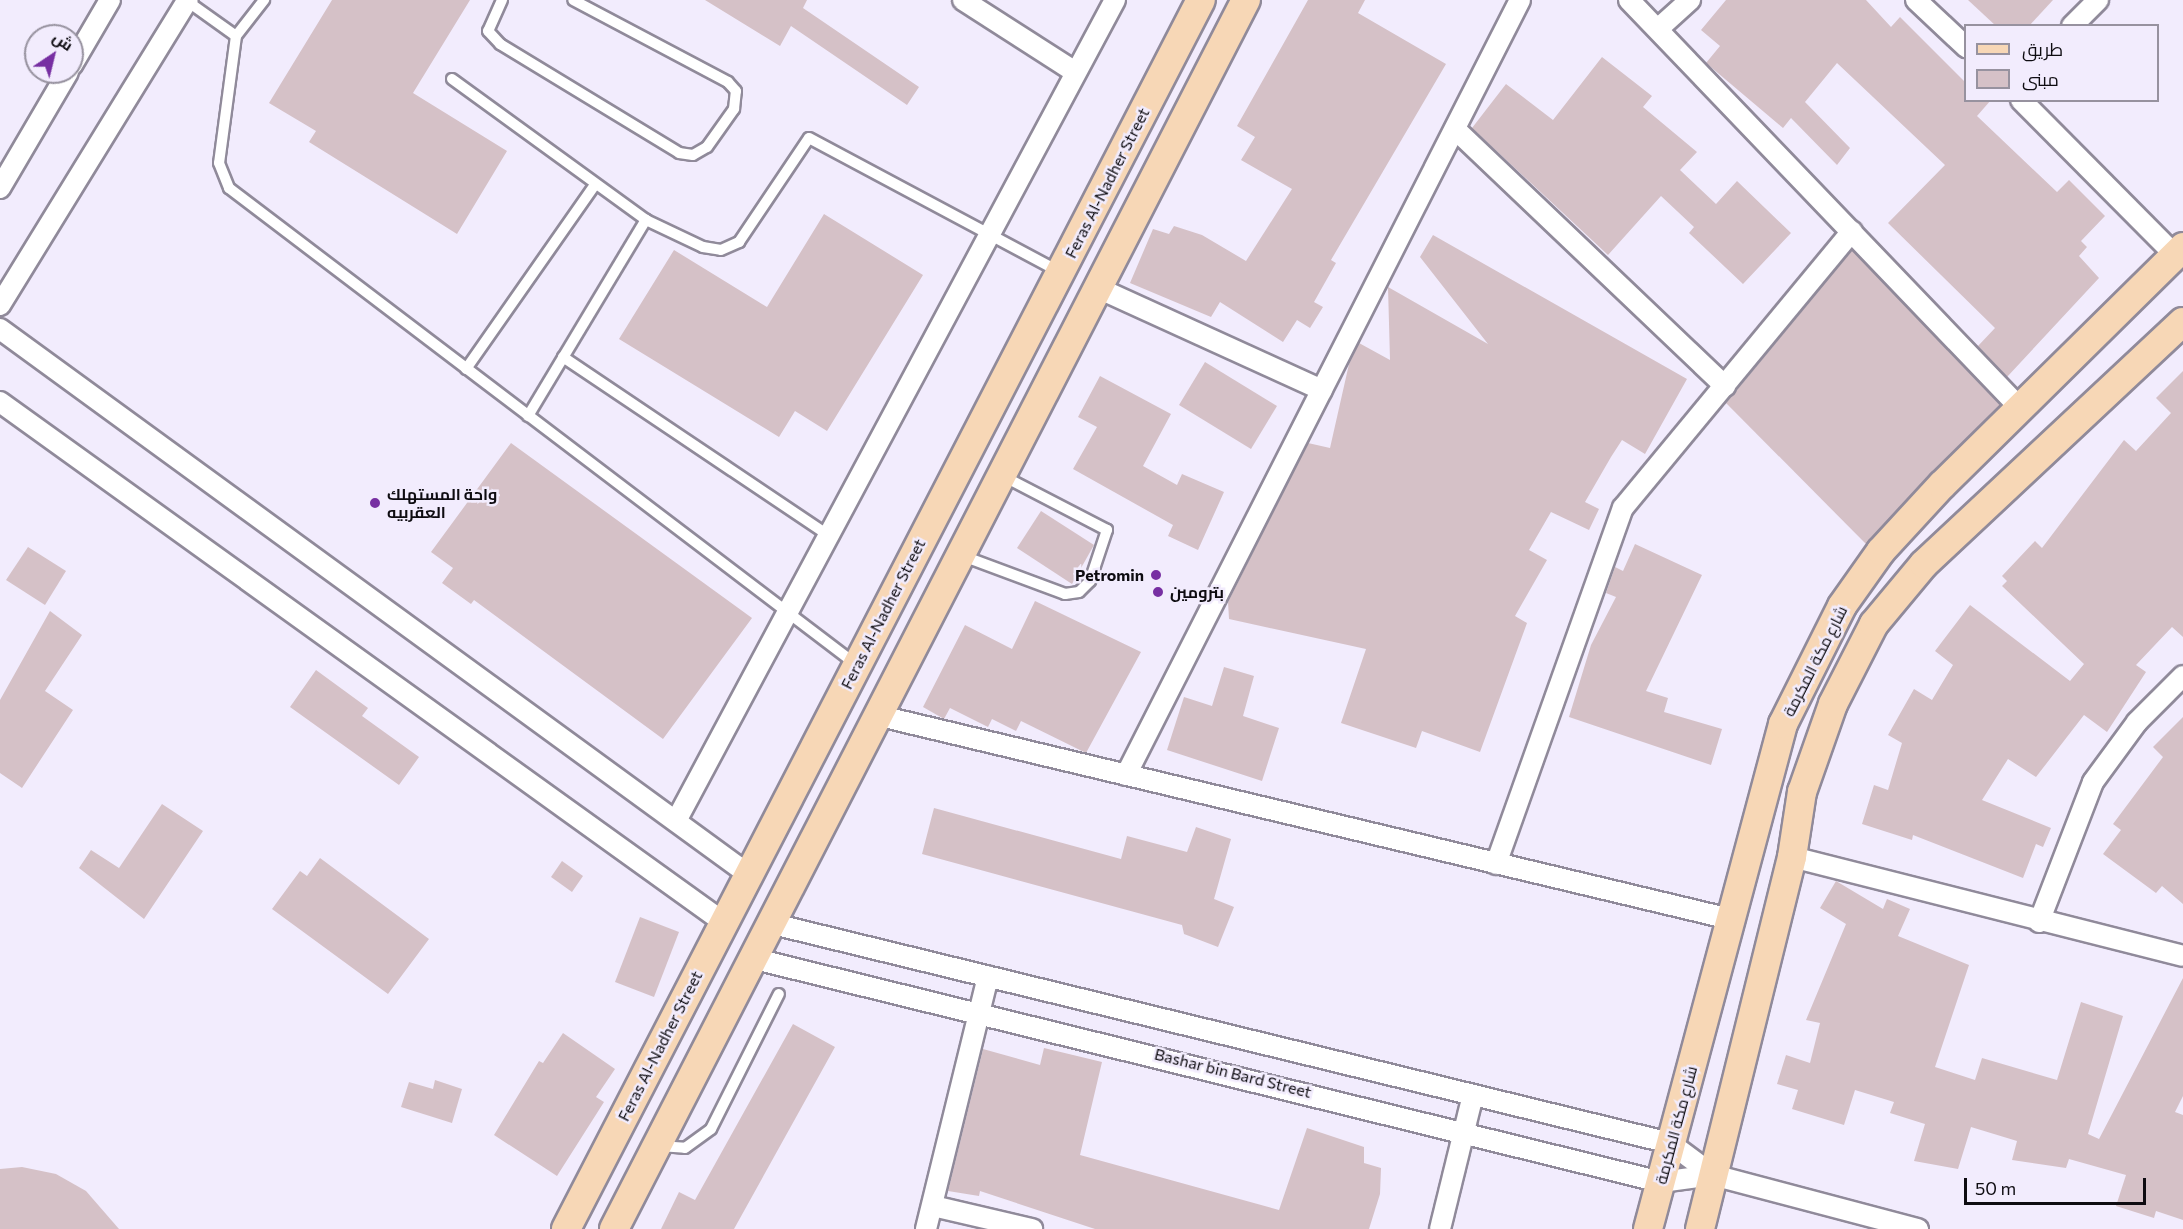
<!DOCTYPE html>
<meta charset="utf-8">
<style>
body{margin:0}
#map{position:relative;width:2183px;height:1229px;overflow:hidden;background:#f2ecfd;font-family:Commissioner,Cairo,sans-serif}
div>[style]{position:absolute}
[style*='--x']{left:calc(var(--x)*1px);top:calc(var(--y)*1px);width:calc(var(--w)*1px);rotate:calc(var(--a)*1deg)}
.building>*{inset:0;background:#d5c1c7}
.roads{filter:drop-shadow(2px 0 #908a9a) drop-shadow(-2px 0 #908a9a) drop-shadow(0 2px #908a9a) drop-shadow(0 -2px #908a9a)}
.lane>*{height:10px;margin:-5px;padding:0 5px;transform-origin:5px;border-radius:5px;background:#fff}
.street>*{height:20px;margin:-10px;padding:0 10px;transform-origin:10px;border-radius:10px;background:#fff}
.secondary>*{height:28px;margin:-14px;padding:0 14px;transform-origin:14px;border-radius:14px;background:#f7d7b6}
.dots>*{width:16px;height:16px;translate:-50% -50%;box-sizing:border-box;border:3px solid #f2ecfd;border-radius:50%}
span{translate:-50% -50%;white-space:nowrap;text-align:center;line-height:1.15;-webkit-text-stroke:5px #f2ecfd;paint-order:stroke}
.street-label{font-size:16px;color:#0e0c11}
.poi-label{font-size:16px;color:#0e0c11;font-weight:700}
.left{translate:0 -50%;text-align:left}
.right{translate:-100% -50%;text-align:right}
.legend{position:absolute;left:1964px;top:24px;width:195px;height:78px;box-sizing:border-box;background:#f2ecfd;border:2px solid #97929f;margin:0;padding:8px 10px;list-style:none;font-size:18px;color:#0e0c11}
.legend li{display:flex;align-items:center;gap:12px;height:30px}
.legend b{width:30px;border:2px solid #97929f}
.north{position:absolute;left:24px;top:24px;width:60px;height:60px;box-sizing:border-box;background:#f2ecfd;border:2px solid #97929f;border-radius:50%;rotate:35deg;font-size:16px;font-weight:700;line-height:24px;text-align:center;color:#0e0c11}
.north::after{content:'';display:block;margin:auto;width:21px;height:27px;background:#772fa2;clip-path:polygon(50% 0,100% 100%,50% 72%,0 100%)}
.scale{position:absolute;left:1964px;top:1178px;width:182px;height:27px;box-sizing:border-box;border:3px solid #0e0c11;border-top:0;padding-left:8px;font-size:18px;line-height:21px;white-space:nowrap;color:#0e0c11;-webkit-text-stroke:4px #f2ecfd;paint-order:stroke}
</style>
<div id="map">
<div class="building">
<div style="clip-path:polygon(332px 0,470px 0,413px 93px,507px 151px,457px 234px,309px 142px,316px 131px,269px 103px)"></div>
<div style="clip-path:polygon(705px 0,807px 0,803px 8px,919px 87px,907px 105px,791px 26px,780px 46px)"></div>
<div style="clip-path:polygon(1308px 0,1365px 0,1358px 13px,1446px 64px,1331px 260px,1336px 263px,1314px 302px,1323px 307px,1310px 328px,1297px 320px,1283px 342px,1220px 302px,1211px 317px,1130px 283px,1153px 229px,1169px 234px,1174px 226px,1202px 235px,1246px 261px,1292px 189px,1241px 160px,1255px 137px,1237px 126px)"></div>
<div style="clip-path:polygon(1726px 0,1866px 0,1891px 27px,1900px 17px,1965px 82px,1965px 100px,1991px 100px,1977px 116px,2057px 192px,2069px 180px,2105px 216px,2081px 241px,2087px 247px,2079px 256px,2099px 278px,2007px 377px,1978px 346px,1995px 328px,1888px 223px,1945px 165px,1837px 63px,1805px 102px,1850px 148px,1837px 165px,1791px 118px,1783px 128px,1706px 63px,1720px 46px,1701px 30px)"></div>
<div style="clip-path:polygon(1968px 0,2053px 0,2029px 26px,1996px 26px)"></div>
<div style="clip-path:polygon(1602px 57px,1652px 96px,1643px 107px,1697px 152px,1680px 170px,1716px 204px,1737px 181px,1791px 233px,1743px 284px,1689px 233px,1694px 227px,1661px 196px,1608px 255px,1472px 128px,1506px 84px,1553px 120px)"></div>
<div style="clip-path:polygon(824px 214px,923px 275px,827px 431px,795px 411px,779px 437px,619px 339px,674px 250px,767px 307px)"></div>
<div style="clip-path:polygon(1433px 235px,1687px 379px,1645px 454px,1622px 440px,1611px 457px,1585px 502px,1599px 509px,1589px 530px,1551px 512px,1529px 550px,1547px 560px,1515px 616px,1527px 623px,1480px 752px,1422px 731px,1416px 748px,1341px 723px,1366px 649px,1229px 619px,1228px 602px,1308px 443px,1330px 448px,1349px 364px,1359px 343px,1390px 360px,1388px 287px,1488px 344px,1420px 257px)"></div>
<div style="clip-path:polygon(1852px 250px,2000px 405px,1866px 544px,1726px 403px)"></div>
<div style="clip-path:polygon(1205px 362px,1277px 406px,1251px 449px,1179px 405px)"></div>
<div style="clip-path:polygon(2183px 371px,2183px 637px,2172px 627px,2136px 665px,2146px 672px,2107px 732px,2084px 715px,2036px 777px,2008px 759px,1982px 800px,2051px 828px,2043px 847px,2036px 844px,2023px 878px,1913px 835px,1912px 840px,1862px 824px,1874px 785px,1888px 790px,1902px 743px,1888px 735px,1914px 689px,1932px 700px,1953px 665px,1935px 651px,1970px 605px,2070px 681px,2084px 664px,2002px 586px,2007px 581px,2002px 576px,2035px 541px,2042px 548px,2124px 440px,2136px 451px,2171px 413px,2156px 398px)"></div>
<div style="clip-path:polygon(1100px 376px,1171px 414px,1143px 466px,1177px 485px,1182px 474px,1224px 492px,1198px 550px,1168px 536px,1173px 525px,1073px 469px,1097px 427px,1078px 417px)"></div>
<div style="clip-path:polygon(511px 443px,752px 618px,663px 739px,474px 600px,471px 604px,442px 583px,453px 568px,431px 552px)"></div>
<div style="clip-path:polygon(1041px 511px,1094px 545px,1072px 584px,1017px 548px)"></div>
<div style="clip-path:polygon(1635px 544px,1702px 575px,1646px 691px,1668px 698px,1664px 712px,1722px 729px,1711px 765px,1569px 717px,1591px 645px,1616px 597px,1606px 593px,1615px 567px,1623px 571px)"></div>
<div style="clip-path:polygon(28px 547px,66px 571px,45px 605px,6px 580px)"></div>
<div style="clip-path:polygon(1035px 601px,1141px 652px,1086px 753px,1021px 721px,1016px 731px,992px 719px,988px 727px,950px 708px,944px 719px,923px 707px,965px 625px,1012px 649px)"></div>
<div style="clip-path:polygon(50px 611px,82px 635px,45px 691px,73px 710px,22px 788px,0 773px,0 700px)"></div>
<div style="clip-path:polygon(1224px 667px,1254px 676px,1243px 716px,1279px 728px,1262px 781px,1167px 750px,1184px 697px,1212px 706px)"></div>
<div style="clip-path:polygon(316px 670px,368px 708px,362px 716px,419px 757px,399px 785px,290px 707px)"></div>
<div style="clip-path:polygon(2183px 717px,2183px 904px,2162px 886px,2156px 893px,2103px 854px,2121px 830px,2113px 824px,2163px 757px,2153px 747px)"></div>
<div style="clip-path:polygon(162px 804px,203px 831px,144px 919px,79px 868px,91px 850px,119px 868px)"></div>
<div style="clip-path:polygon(934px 808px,1121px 859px,1127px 836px,1187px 852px,1196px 827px,1231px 839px,1214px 899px,1234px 907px,1218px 947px,1184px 934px,1182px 925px,922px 854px)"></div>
<div style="clip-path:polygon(320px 858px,429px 939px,388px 994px,272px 909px,300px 871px,307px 876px)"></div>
<div style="clip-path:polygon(562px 861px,583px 876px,572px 892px,551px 877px)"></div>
<div style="clip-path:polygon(1836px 881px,1883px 909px,1887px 899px,1910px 909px,1898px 936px,1969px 965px,1935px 1067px,1975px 1080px,1982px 1058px,2057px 1080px,2081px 1002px,2123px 1016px,2088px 1134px,2099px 1139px,2183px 978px,2183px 1096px,2175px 1112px,2183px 1115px,2183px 1220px,2156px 1211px,2154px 1218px,2116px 1206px,2126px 1175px,2069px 1159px,2066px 1168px,2012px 1160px,2017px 1141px,1971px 1127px,1958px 1169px,1914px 1161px,1925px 1124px,1890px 1113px,1894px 1102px,1855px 1090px,1844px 1125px,1792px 1109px,1798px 1090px,1777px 1084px,1786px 1055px,1810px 1063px,1820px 1023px,1806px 1020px,1846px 924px,1820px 908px)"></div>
<div style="clip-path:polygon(640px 917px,679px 932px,654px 997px,615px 982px)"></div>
<div style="clip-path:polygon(793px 1024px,835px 1047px,734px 1229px,661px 1229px,679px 1192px,695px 1200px)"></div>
<div style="clip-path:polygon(563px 1033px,615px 1069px,596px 1097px,604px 1102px,557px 1176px,494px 1135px,539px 1061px,543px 1063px)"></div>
<div style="clip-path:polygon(1044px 1048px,1102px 1062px,1080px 1155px,1279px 1210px,1307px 1128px,1364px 1147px,1364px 1163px,1381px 1168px,1380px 1194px,1369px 1229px,1095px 1229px,980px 1191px,979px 1196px,948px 1191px,983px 1049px,1040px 1065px)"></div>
<div style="clip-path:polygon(435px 1080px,462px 1089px,452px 1123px,401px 1107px,409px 1082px,433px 1089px)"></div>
<div style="clip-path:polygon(22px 1167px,56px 1174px,86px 1191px,119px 1229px,0 1229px,0 1169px)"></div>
</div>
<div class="roads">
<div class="lane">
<div style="--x:502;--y:0;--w:34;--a:114"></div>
<div style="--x:488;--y:31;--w:18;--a:47"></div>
<div style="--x:500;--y:44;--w:210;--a:31.3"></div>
<div style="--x:679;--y:153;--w:14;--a:8"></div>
<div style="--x:693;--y:155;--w:16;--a:-30"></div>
<div style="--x:707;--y:147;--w:47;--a:-54.6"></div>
<div style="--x:734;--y:109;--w:18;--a:-84"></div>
<div style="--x:736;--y:91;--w:12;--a:-132"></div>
<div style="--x:728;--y:82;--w:175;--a:-152.1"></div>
<div style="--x:187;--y:1;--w:60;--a:35.5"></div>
<div style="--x:236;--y:36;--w:128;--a:97.6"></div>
<div style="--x:219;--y:163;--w:27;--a:68"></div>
<div style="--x:229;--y:188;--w:789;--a:37.22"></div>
<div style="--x:236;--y:36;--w:46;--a:-52.1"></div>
<div style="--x:452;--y:79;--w:240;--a:36"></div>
<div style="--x:646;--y:220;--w:63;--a:25.3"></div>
<div style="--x:703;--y:247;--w:18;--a:9"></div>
<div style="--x:721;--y:250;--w:20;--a:-24"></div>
<div style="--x:739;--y:242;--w:125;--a:-56.1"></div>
<div style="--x:809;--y:138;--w:285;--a:28.1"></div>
<div style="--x:563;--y:357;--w:319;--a:33.9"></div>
<div style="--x:466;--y:369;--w:225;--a:-55"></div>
<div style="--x:528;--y:416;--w:229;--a:-59"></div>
<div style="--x:963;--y:556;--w:109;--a:20.4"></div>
<div style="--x:1065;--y:594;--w:14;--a:-8"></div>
<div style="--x:1079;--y:592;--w:16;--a:-45"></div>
<div style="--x:1090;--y:581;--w:54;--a:-71.6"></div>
<div style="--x:1107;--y:530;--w:117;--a:-152.6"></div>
<div style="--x:659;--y:1146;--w:26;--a:4"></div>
<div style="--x:685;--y:1148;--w:32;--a:-36"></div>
<div style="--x:711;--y:1129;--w:151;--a:-63.3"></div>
</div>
<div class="street">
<div style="--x:963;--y:0;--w:133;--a:32.7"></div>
<div style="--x:1629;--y:0;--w:565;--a:46.22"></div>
<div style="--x:1916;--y:0;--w:69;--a:43.2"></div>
<div style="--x:2072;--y:26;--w:37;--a:-45"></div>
<div style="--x:1659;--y:28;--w:42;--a:-42.1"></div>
<div style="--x:72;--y:65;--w:75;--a:-59.7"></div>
<div style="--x:2021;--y:100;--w:218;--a:45.2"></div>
<div style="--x:1455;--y:129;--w:373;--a:43.6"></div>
<div style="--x:0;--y:188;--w:134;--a:-59.6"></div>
<div style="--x:1098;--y:288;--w:246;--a:24.5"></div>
<div style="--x:0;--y:305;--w:358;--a:-58.4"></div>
<div style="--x:0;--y:329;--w:925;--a:36.08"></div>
<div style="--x:0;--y:402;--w:891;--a:35.72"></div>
<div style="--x:876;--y:715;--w:878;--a:13.43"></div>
<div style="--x:1126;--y:775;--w:869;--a:-63.05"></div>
<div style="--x:676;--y:821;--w:931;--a:-61.87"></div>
<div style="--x:1792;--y:857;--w:403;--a:14.2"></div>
<div style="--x:1496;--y:864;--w:378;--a:-70.4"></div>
<div style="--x:1623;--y:508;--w:359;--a:-50.4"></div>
<div style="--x:2039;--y:922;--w:150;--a:-68.9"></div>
<div style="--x:2093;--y:782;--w:74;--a:-53.7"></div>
<div style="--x:2137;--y:722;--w:65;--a:-45"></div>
<div style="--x:769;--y:923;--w:927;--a:13.72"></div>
<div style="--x:1670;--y:1143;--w:54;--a:36.7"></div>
<div style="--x:1713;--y:1175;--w:212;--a:14.8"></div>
<div style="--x:751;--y:958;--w:937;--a:13.83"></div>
<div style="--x:1661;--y:1182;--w:52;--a:-7.7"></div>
<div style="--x:933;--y:1206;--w:102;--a:13.1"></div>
<div style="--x:926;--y:1229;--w:260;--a:-76.2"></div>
<div style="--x:1440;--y:1229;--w:138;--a:-76.2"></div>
</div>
<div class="secondary">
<div style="--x:566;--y:1229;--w:1383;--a:-62.68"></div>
<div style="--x:614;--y:1229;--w:1382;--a:-62.79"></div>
<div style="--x:1648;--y:1229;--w:523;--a:-75.03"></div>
<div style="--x:1783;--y:724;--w:132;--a:-63.4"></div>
<div style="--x:1842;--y:606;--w:67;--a:-54.7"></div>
<div style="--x:1881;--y:551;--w:90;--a:-47.3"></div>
<div style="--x:1942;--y:485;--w:339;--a:-44.6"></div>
<div style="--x:1700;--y:1229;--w:383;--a:-76.1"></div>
<div style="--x:1792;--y:857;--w:66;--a:-81.3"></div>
<div style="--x:1802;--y:792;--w:93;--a:-70.6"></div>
<div style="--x:1833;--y:704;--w:90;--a:-62.9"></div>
<div style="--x:1874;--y:624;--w:78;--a:-50.2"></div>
<div style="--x:1924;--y:564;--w:354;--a:-43.1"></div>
</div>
</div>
<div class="dots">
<div style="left:375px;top:503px;background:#772fa2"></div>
<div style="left:1156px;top:575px;background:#772fa2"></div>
<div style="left:1158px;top:592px;background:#772fa2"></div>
</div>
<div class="street-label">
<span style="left:1107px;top:183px;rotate:-63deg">Feras Al-Nadher Street</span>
<span style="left:883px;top:614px;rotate:-63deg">Feras Al-Nadher Street</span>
<span style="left:1815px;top:661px;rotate:-63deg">شارع مكة المكرمة</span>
<span style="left:660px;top:1046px;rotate:-63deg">Feras Al-Nadher Street</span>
<span style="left:1233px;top:1073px;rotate:14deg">Bashar bin Bard Street</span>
<span style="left:1676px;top:1125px;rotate:-75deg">شارع مكة المكرمة</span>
</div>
<div class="poi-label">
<span class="left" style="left:387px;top:503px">واحة المستهلك<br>العقربيه</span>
<span class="right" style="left:1144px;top:575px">Petromin</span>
<span class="left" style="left:1170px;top:592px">بترومين</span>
</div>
<ul class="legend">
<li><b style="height:8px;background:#f7d7b6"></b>طريق</li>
<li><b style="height:16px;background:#d5c1c7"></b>مبنى</li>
</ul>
<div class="north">ش</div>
<div class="scale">50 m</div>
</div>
